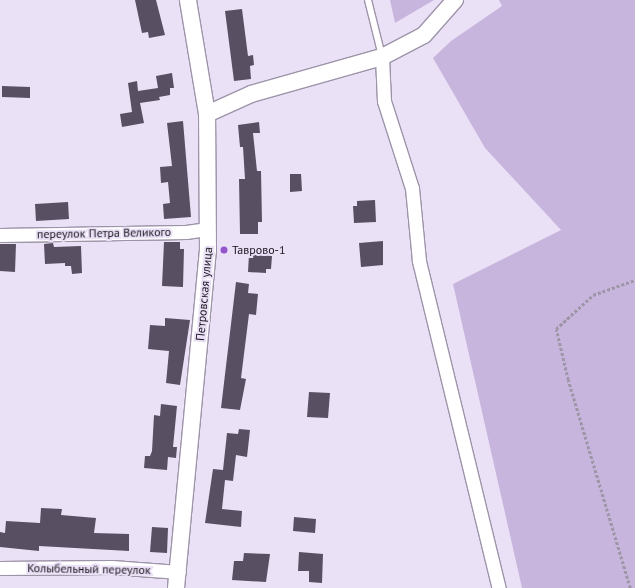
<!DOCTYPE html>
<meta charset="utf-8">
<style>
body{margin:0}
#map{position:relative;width:635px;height:588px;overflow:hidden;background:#ebe1f7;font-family:"PT Sans",sans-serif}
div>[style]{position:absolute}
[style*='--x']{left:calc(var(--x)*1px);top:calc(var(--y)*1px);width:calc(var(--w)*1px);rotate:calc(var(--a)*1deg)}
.green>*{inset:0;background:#c8b5dd}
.building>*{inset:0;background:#584f62}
.path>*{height:2.5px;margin-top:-1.25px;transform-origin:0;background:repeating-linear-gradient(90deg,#9d96a7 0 3px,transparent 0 5px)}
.roads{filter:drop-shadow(1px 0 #9e94a9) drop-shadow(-1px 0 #9e94a9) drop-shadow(0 1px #9e94a9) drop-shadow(0 -1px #9e94a9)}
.service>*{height:6px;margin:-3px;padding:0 3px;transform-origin:3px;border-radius:3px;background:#fff}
.minor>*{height:13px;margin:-6.5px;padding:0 6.5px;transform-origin:6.5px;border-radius:6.5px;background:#fff}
.tertiary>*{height:16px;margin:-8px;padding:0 8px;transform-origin:8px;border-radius:8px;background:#fff}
.dots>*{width:11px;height:11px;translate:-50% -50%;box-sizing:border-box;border:2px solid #ebe1f7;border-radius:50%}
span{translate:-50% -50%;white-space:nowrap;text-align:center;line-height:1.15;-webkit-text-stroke:4px #ebe1f7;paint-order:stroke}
.street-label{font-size:12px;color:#18141c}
.poi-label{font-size:12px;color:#18141c}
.left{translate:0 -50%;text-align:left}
</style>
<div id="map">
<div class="green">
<div style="clip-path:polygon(390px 0,434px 0,395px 23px)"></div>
<div style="clip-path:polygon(499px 0,635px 0,635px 588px,522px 588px,453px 284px,561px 230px,485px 148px,433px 58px,451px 41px,502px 6px)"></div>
</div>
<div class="building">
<div style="clip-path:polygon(135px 0,156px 0,165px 35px,149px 38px,148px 32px,142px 33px)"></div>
<div style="clip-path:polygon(242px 9px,248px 56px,253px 55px,254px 65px,250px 66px,251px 79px,234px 81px,225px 11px)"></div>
<div style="clip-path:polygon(172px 73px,174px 88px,170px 88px,170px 95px,159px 97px,160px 100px,140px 103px,144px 123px,122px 127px,120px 114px,132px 112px,128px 83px,137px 81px,138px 91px,158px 88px,156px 76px)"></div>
<div style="clip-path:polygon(2px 86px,30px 87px,30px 98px,2px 97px)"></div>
<div style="clip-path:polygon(183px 121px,191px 217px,164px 219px,163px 204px,170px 203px,168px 182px,161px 183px,160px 167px,172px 166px,167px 123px)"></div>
<div style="clip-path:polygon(259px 122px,260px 133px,253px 133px,257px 171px,261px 171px,262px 222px,258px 222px,258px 234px,240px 234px,239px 179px,245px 179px,243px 147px,240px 147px,238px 125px)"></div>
<div style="clip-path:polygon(290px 174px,301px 174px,302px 191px,290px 192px)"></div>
<div style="clip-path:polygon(375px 200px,376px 222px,354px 223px,353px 206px,357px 206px,357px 201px)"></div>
<div style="clip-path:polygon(68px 202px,69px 219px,36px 221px,35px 204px)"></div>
<div style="clip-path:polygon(383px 241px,383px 265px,361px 267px,359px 243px)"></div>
<div style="clip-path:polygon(164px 242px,180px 242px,180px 249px,184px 249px,183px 287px,162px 286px)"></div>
<div style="clip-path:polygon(53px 243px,54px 247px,81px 246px,82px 273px,72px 274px,71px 266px,65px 266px,65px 263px,45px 264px,44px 244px)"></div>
<div style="clip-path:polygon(0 244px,16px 244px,15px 272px,0 271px)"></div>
<div style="clip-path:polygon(249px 254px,272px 256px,271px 269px,266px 269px,266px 273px,248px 272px)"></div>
<div style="clip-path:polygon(236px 282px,249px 284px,248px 293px,258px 294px,256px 315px,249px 314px,241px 378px,246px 379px,240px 410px,221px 408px)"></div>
<div style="clip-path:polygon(165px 318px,190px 320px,180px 385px,166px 383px,169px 351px,148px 349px,150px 325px,165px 326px)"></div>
<div style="clip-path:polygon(309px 392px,330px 393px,328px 418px,307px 417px)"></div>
<div style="clip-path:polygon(161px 404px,177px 406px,173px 447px,177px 447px,176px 458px,168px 457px,167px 470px,144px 468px,145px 456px,150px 456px,152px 451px,154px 415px,160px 416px)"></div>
<div style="clip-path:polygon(239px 429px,250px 430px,247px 457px,236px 455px,233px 481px,225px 480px,222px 509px,242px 511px,241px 527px,205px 523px,213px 469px,223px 470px,227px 433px,238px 434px)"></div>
<div style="clip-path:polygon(41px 508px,62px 509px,61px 515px,96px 518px,94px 533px,129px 534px,129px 551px,39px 546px,39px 551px,0 547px,0 532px,5px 533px,6px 521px,40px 523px)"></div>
<div style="clip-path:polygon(294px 517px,316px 519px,315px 533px,293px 531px)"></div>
<div style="clip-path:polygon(152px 527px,168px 528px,167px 553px,150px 552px)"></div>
<div style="clip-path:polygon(299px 552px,323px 554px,322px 583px,309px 582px,309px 571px,298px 571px)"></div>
<div style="clip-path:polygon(244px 553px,270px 554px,266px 582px,232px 580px,234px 561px,243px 561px)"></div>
</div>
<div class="path">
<div style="--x:630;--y:588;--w:217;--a:-106.6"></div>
<div style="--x:568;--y:380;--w:52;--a:-103.2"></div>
<div style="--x:556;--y:329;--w:50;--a:-42.6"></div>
<div style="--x:593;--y:295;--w:45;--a:-19.7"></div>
</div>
<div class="roads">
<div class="service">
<div style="--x:368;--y:0;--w:58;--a:76"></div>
</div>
<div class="minor">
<div style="--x:382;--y:57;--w:44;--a:87.4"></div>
<div style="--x:384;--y:101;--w:91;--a:72.2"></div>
<div style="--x:412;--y:188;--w:73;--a:84.5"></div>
<div style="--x:419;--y:261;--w:337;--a:76.3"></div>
<div style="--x:0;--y:235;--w:186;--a:-0.9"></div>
<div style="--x:186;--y:232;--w:22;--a:-8"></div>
<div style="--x:0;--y:568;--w:112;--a:-0.5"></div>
<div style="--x:112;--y:567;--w:67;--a:4.3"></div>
</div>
<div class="tertiary">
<div style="--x:207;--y:114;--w:48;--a:-24.4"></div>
<div style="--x:251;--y:94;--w:136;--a:-15.8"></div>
<div style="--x:382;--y:57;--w:47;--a:-27.6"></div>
<div style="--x:424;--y:35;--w:47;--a:-48.5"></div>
<div style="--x:176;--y:588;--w:339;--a:-84.6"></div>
<div style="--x:208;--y:251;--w:137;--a:-90.4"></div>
<div style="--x:207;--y:114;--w:116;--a:-99.5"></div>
</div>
</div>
<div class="dots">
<div style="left:224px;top:250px;background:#9454ca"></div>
</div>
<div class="street-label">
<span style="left:104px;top:233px;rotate:-1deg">переулок Петра Великого</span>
<span style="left:204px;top:294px;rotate:-85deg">Петровская улица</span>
<span style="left:89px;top:569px;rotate:1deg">Колыбельный переулок</span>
</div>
<div class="poi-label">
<span class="left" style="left:232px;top:250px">Таврово-1</span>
</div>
</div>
